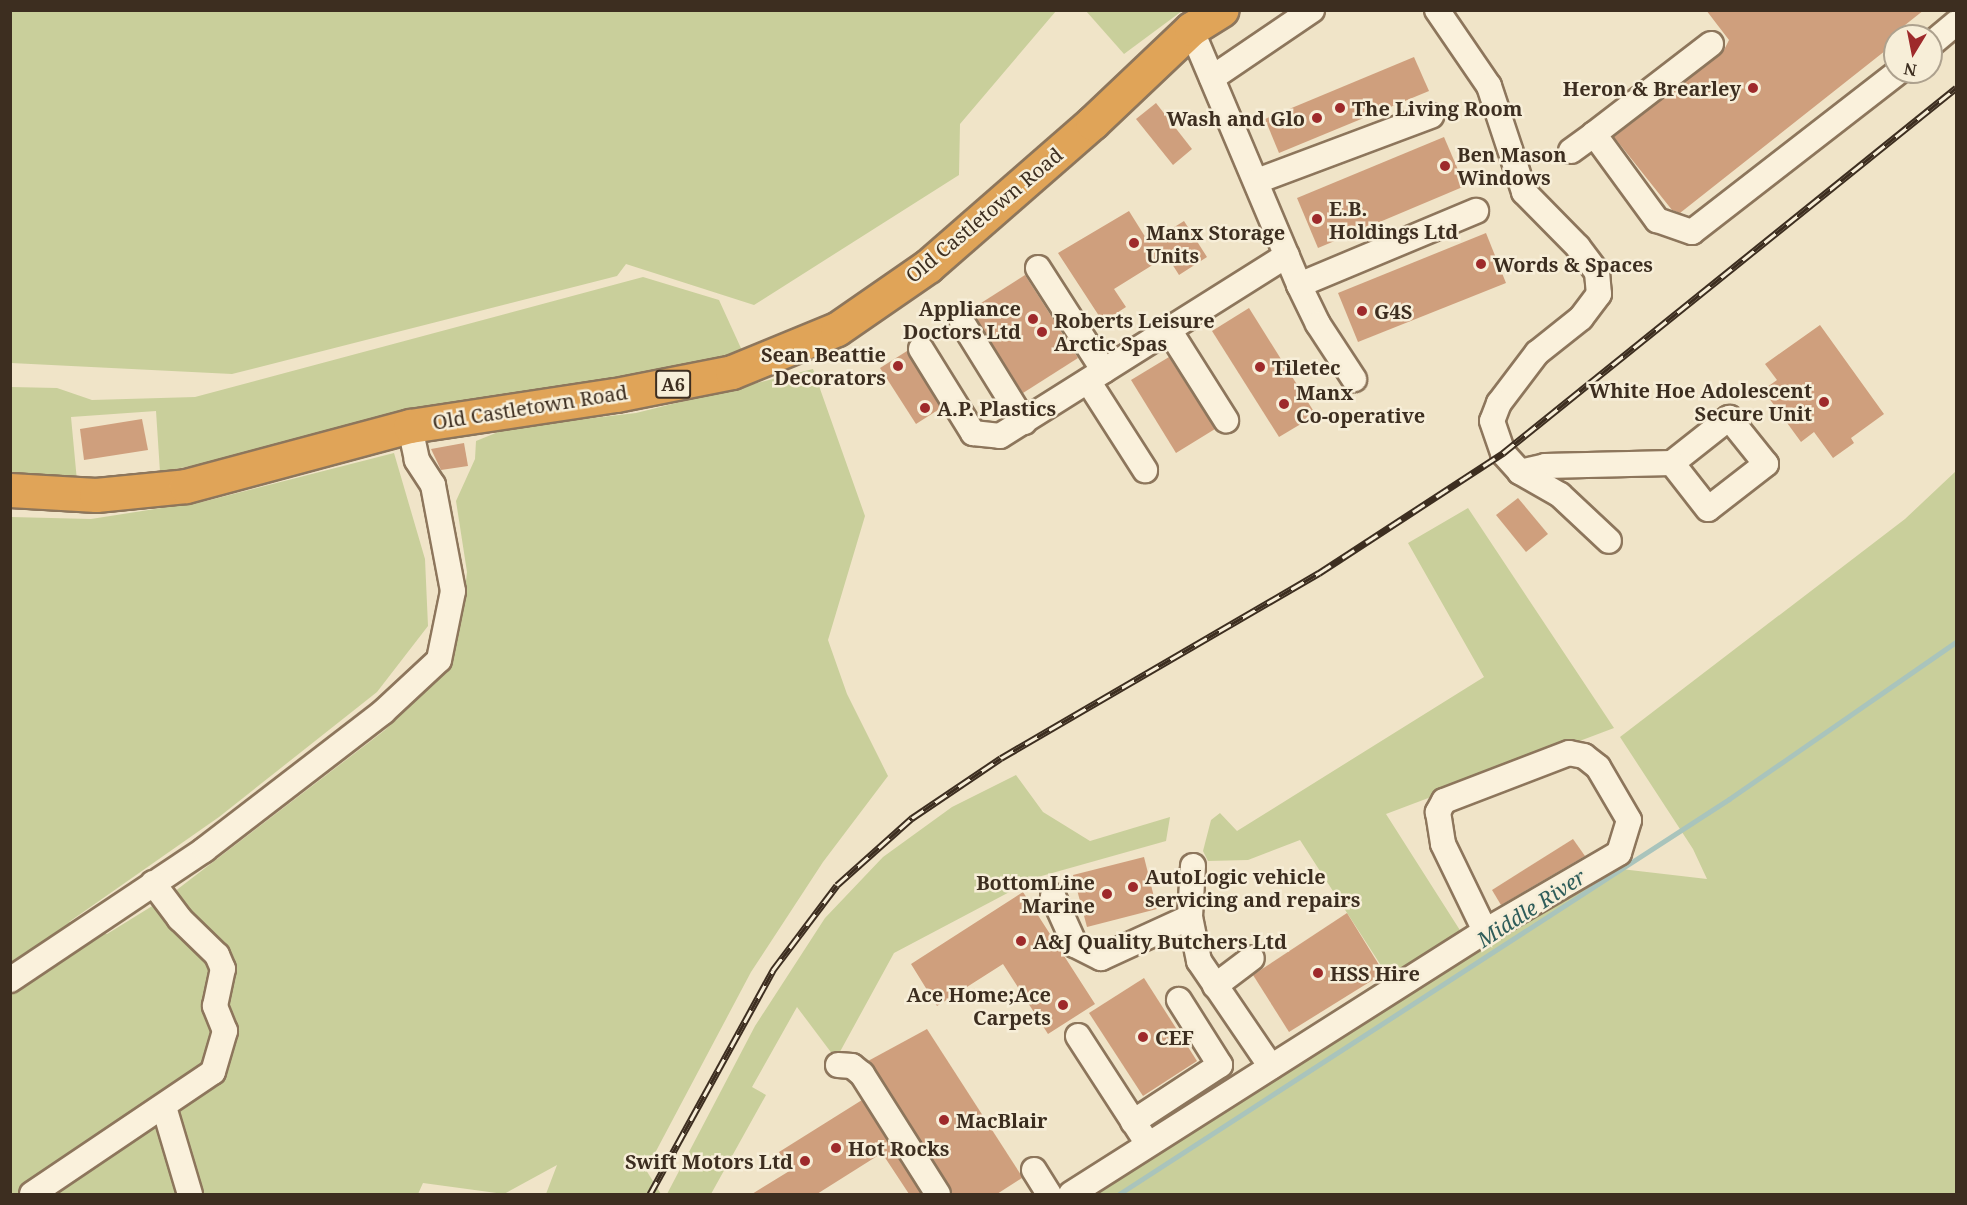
<!DOCTYPE html>
<style>
body{margin:0}
#map{position:relative;width:1967px;height:1205px;overflow:hidden;background:#f0e4c8;font-family:"Noto Serif",serif}
div>[style]{position:absolute}
[style*='--x']{left:calc(var(--x)*1px);top:calc(var(--y)*1px);width:calc(var(--w)*1px);rotate:calc(var(--a)*1deg)}
.green>*{inset:0;background:#c9cf9b}
.stream>*{height:5px;margin:-2.5px;padding:0 2.5px;transform-origin:2.5px;border-radius:2.5px;background:#a9c4bc}
.building>*{inset:0;background:#cf9f7d}
.roads{filter:drop-shadow(2px 0 #8d765c) drop-shadow(-2px 0 #8d765c) drop-shadow(0 2px #8d765c) drop-shadow(0 -2px #8d765c)}
.minor>*{height:24px;margin:-12px;padding:0 12px;transform-origin:12px;border-radius:12px;background:#faf1dc}
.highway>*{height:33px;margin:-16.5px;padding:0 16.5px;transform-origin:16.5px;border-radius:16.5px;background:#e0a458}
.rail>*{height:7px;margin-top:-3.5px;transform-origin:0;background:repeating-linear-gradient(90deg,#f7eed8 0 14px,#3d2e20 0 28px);box-sizing:border-box;border-block:2px solid #3d2e20}
.dots>*{width:16px;height:16px;translate:-50% -50%;box-sizing:border-box;border:3px solid #f7eed8;border-radius:50%}
span{translate:-50% -50%;white-space:nowrap;text-align:center;line-height:1.15;-webkit-text-stroke:5px #f7eed8;paint-order:stroke}
.shield-label span{padding:2px 4px;background:#f7eed8;border:2px solid;border-radius:4px;-webkit-text-stroke-width:0}
.shield-label{font-size:18px;color:#3d2e20;font-weight:700}
.poi-label{font-size:20px;color:#3d2e20;font-weight:700}
.right{translate:-100% -50%;text-align:right}
.left{translate:0 -50%;text-align:left}
.street-label{font-size:20px;color:#3d2e20}
.water-label{font-size:21px;color:#2f5d5a;font-style:italic}
.frame{position:absolute;inset:0;border:12px solid #3d2e20;pointer-events:none}
.north{position:absolute;left:1883px;top:24px;width:60px;height:60px;box-sizing:border-box;background:#f7eed8;border:2px solid #ada18e;border-radius:50%;rotate:190deg;font-size:16px;font-weight:700;line-height:24px;text-align:center;color:#3d2e20}
.north::after{content:'';display:block;margin:auto;width:21px;height:27px;background:#9e2a2b;clip-path:polygon(50% 0,100% 100%,50% 72%,0 100%)}
</style>
<div id="map">
<div class="green">
<div style="clip-path:polygon(10px 11px,11px 10px,1056px 11px,960px 124px,959px 175px,754px 305px,626px 264px,617px 276px,232px 374px,11px 363px)"></div>
<div style="clip-path:polygon(1086px 11px,1182px 11px,1124px 54px)"></div>
<div style="clip-path:polygon(643px 277px,719px 300px,745px 357px,160px 472px,156px 411px,71px 417px,77px 481px,11px 480px,11px 387px,57px 388px,92px 400px,195px 397px)"></div>
<div style="clip-path:polygon(813px 369px,865px 516px,828px 640px,847px 694px,888px 776px,823px 862px,751px 972px,646px 1170px,661px 1194px,546px 1194px,557px 1165px,504px 1194px,423px 1183px,418px 1194px,11px 1194px,11px 517px,91px 519px,206px 501px,394px 453px,425px 559px,428px 626px,377px 692px,219px 817px,69px 922px,107px 934px,170px 895px,385px 730px,433px 682px,455px 648px,462px 617px,467px 572px,456px 501px,475px 459px,476px 441px,508px 428px,636px 413px)"></div>
<div style="clip-path:polygon(1956px 471px,1956px 1194px,1089px 1194px,1403px 993px,1621px 869px,1707px 879px,1693px 849px,1620px 737px,1905px 519px)"></div>
<div style="clip-path:polygon(1468px 508px,1614px 728px,1386px 814px,1463px 935px,1391px 981px,1300px 840px,1248px 860px,1208px 861px,1203px 851px,1211px 820px,1220px 813px,1237px 831px,1484px 677px,1408px 543px)"></div>
<div style="clip-path:polygon(1016px 775px,1043px 812px,1090px 841px,1170px 817px,1166px 841px,1038px 877px,894px 953px,836px 1059px,797px 1007px,752px 1087px,766px 1095px,711px 1194px,667px 1194px,755px 1026px,825px 918px,883px 857px,952px 807px)"></div>
</div>
<div class="stream">
<div style="--x:1119;--y:1194;--w:727;--a:-32.92"></div>
<div style="--x:1729;--y:799;--w:276;--a:-34.7"></div>
</div>
<div class="building">
<div style="clip-path:polygon(1706px 10px,1924px 10px,1895px 33px,1895px 43px,1680px 213px,1672px 210px,1614px 137px,1724px 50px,1729px 40px)"></div>
<div style="clip-path:polygon(1414px 57px,1429px 91px,1279px 153px,1265px 119px)"></div>
<div style="clip-path:polygon(1156px 103px,1192px 149px,1173px 165px,1136px 119px)"></div>
<div style="clip-path:polygon(1444px 137px,1465px 186px,1318px 248px,1297px 198px)"></div>
<div style="clip-path:polygon(1129px 211px,1149px 243px,1184px 221px,1207px 257px,1179px 275px,1167px 256px,1114px 289px,1126px 307px,1103px 322px,1058px 253px)"></div>
<div style="clip-path:polygon(1486px 233px,1506px 283px,1358px 342px,1338px 293px)"></div>
<div style="clip-path:polygon(1025px 275px,1078px 358px,1023px 393px,970px 310px)"></div>
<div style="clip-path:polygon(1249px 308px,1316px 415px,1279px 437px,1212px 331px)"></div>
<div style="clip-path:polygon(1820px 325px,1884px 414px,1851px 438px,1854px 443px,1833px 458px,1814px 432px,1801px 442px,1763px 390px,1777px 380px,1765px 364px)"></div>
<div style="clip-path:polygon(907px 351px,941px 408px,916px 424px,880px 368px)"></div>
<div style="clip-path:polygon(1169px 357px,1215px 429px,1176px 453px,1131px 380px)"></div>
<div style="clip-path:polygon(142px 419px,148px 450px,84px 460px,80px 429px)"></div>
<div style="clip-path:polygon(464px 443px,468px 466px,441px 470px,431px 449px)"></div>
<div style="clip-path:polygon(1518px 498px,1548px 534px,1526px 552px,1496px 515px)"></div>
<div style="clip-path:polygon(1573px 839px,1585px 856px,1501px 905px,1492px 890px)"></div>
<div style="clip-path:polygon(1144px 857px,1157px 909px,1087px 927px,1073px 875px)"></div>
<div style="clip-path:polygon(1023px 892px,1095px 1004px,1048px 1034px,1003px 964px,937px 1006px,911px 964px)"></div>
<div style="clip-path:polygon(1347px 913px,1384px 973px,1289px 1032px,1253px 975px)"></div>
<div style="clip-path:polygon(1144px 978px,1197px 1061px,1143px 1096px,1089px 1013px)"></div>
<div style="clip-path:polygon(927px 1029px,1021px 1175px,1022px 1178px,997px 1194px,952px 1194px,868px 1061px)"></div>
<div style="clip-path:polygon(862px 1100px,921px 1194px,909px 1194px,882px 1153px,817px 1194px,752px 1194px,791px 1170px,779px 1152px)"></div>
</div>
<div class="roads">
<div class="minor">
<div style="--x:1437;--y:10;--w:92;--a:55.6"></div>
<div style="--x:1489;--y:86;--w:112;--a:71.7"></div>
<div style="--x:1524;--y:192;--w:77;--a:45.5"></div>
<div style="--x:1578;--y:247;--w:31;--a:53"></div>
<div style="--x:1597;--y:272;--w:22;--a:85"></div>
<div style="--x:1599;--y:294;--w:30;--a:127"></div>
<div style="--x:1581;--y:318;--w:56;--a:141.5"></div>
<div style="--x:1537;--y:353;--w:63;--a:127.2"></div>
<div style="--x:1499;--y:403;--w:19;--a:111"></div>
<div style="--x:1492;--y:421;--w:34;--a:71"></div>
<div style="--x:1503;--y:453;--w:25;--a:48"></div>
<div style="--x:1520;--y:472;--w:26;--a:-13"></div>
<div style="--x:1545;--y:466;--w:127;--a:-1.4"></div>
<div style="--x:1672;--y:463;--w:73;--a:-38.3"></div>
<div style="--x:1729;--y:418;--w:59;--a:51.2"></div>
<div style="--x:1766;--y:464;--w:73;--a:142.2"></div>
<div style="--x:1708;--y:509;--w:58;--a:-128"></div>
<div style="--x:1191;--y:29;--w:278;--a:67.1"></div>
<div style="--x:1299;--y:285;--w:43;--a:64"></div>
<div style="--x:1318;--y:324;--w:66;--a:56.8"></div>
<div style="--x:1711;--y:44;--w:148;--a:142.4"></div>
<div style="--x:1594;--y:134;--w:107;--a:53.8"></div>
<div style="--x:1657;--y:220;--w:37;--a:19"></div>
<div style="--x:1692;--y:232;--w:261;--a:-37.8"></div>
<div style="--x:1931;--y:44;--w:33;--a:-40"></div>
<div style="--x:1212;--y:78;--w:121;--a:-34.2"></div>
<div style="--x:1571;--y:151;--w:29;--a:-36"></div>
<div style="--x:1257;--y:181;--w:186;--a:-20.5"></div>
<div style="--x:1038;--y:268;--w:122;--a:57.3"></div>
<div style="--x:1299;--y:285;--w:192;--a:-22.7"></div>
<div style="--x:962;--y:322;--w:118;--a:58.2"></div>
<div style="--x:1169;--y:330;--w:107;--a:57.7"></div>
<div style="--x:921;--y:349;--w:99;--a:58.2"></div>
<div style="--x:973;--y:433;--w:27;--a:6"></div>
<div style="--x:1000;--y:436;--w:339;--a:-32.2"></div>
<div style="--x:1088;--y:381;--w:106;--a:57.4"></div>
<div style="--x:1520;--y:472;--w:46;--a:29.9"></div>
<div style="--x:1560;--y:495;--w:67;--a:43.2"></div>
<div style="--x:1193;--y:866;--w:51;--a:93.4"></div>
<div style="--x:1190;--y:917;--w:45;--a:78.4"></div>
<div style="--x:1199;--y:961;--w:128;--a:55.8"></div>
<div style="--x:1053;--y:896;--w:54;--a:65.8"></div>
<div style="--x:1075;--y:945;--w:29;--a:27"></div>
<div style="--x:1101;--y:958;--w:98;--a:-24.7"></div>
<div style="--x:10;--y:980;--w:234;--a:-33.8"></div>
<div style="--x:204;--y:850;--w:226;--a:-37.6"></div>
<div style="--x:383;--y:712;--w:76;--a:-42.9"></div>
<div style="--x:439;--y:660;--w:70;--a:-78.5"></div>
<div style="--x:453;--y:591;--w:108;--a:-100.7"></div>
<div style="--x:433;--y:485;--w:30;--a:-123"></div>
<div style="--x:417;--y:460;--w:35;--a:-102"></div>
<div style="--x:1215;--y:986;--w:46;--a:-37.1"></div>
<div style="--x:1078;--y:1036;--w:118;--a:57.1"></div>
<div style="--x:838;--y:1065;--w:14;--a:4"></div>
<div style="--x:852;--y:1066;--w:13;--a:39"></div>
<div style="--x:862;--y:1074;--w:142;--a:57.7"></div>
<div style="--x:164;--y:1107;--w:91;--a:73.4"></div>
<div style="--x:1133;--y:1122;--w:104;--a:-33.2"></div>
<div style="--x:1220;--y:1065;--w:77;--a:-122.2"></div>
<div style="--x:1034;--y:1170;--w:28;--a:58"></div>
<div style="--x:32;--y:1194;--w:218;--a:-34"></div>
<div style="--x:213;--y:1072;--w:43;--a:-73.7"></div>
<div style="--x:225;--y:1031;--w:27;--a:-112"></div>
<div style="--x:215;--y:1006;--w:38;--a:-78"></div>
<div style="--x:223;--y:969;--w:15;--a:-113"></div>
<div style="--x:217;--y:955;--w:52;--a:-135.8"></div>
<div style="--x:180;--y:919;--w:45;--a:-126.9"></div>
<div style="--x:1071;--y:1194;--w:490;--a:-32.4"></div>
<div style="--x:1485;--y:931;--w:155;--a:-30.2"></div>
<div style="--x:1619;--y:853;--w:34;--a:-73"></div>
<div style="--x:1629;--y:820;--w:61;--a:-120.3"></div>
<div style="--x:1598;--y:767;--w:18;--a:-142"></div>
<div style="--x:1584;--y:756;--w:15;--a:-169"></div>
<div style="--x:1569;--y:753;--w:134;--a:159"></div>
<div style="--x:1444;--y:801;--w:13;--a:119"></div>
<div style="--x:1438;--y:812;--w:32;--a:81"></div>
<div style="--x:1443;--y:844;--w:97;--a:64.2"></div>
</div>
<div class="highway">
<div style="--x:10;--y:490;--w:86;--a:3.3"></div>
<div style="--x:96;--y:495;--w:90;--a:-5.7"></div>
<div style="--x:186;--y:486;--w:232;--a:-15"></div>
<div style="--x:410;--y:426;--w:208;--a:-8.6"></div>
<div style="--x:616;--y:395;--w:118;--a:-11.2"></div>
<div style="--x:732;--y:372;--w:113;--a:-22.3"></div>
<div style="--x:837;--y:329;--w:111;--a:-34.7"></div>
<div style="--x:928;--y:266;--w:218;--a:-41.1"></div>
<div style="--x:1092;--y:123;--w:137;--a:-43.5"></div>
<div style="--x:1191;--y:29;--w:36;--a:-32"></div>
</div>
</div>
<div class="rail">
<div style="--x:650;--y:1194;--w:256;--a:-61.2"></div>
<div style="--x:773;--y:970;--w:106;--a:-53"></div>
<div style="--x:837;--y:885;--w:101;--a:-41.8"></div>
<div style="--x:912;--y:818;--w:107;--a:-34"></div>
<div style="--x:1001;--y:758;--w:368;--a:-30.2"></div>
<div style="--x:1319;--y:573;--w:220;--a:-33.1"></div>
<div style="--x:1503;--y:453;--w:582;--a:-38.86"></div>
</div>
<div class="dots">
<div style="left:1753px;top:88px;background:#9e2a2b"></div>
<div style="left:1340px;top:108px;background:#9e2a2b"></div>
<div style="left:1317px;top:118px;background:#9e2a2b"></div>
<div style="left:1445px;top:166px;background:#9e2a2b"></div>
<div style="left:1317px;top:219px;background:#9e2a2b"></div>
<div style="left:1134px;top:243px;background:#9e2a2b"></div>
<div style="left:1481px;top:264px;background:#9e2a2b"></div>
<div style="left:1362px;top:311px;background:#9e2a2b"></div>
<div style="left:1033px;top:319px;background:#9e2a2b"></div>
<div style="left:1042px;top:332px;background:#9e2a2b"></div>
<div style="left:898px;top:366px;background:#9e2a2b"></div>
<div style="left:1260px;top:367px;background:#9e2a2b"></div>
<div style="left:1824px;top:402px;background:#9e2a2b"></div>
<div style="left:1284px;top:404px;background:#9e2a2b"></div>
<div style="left:925px;top:408px;background:#9e2a2b"></div>
<div style="left:1133px;top:887px;background:#9e2a2b"></div>
<div style="left:1107px;top:894px;background:#9e2a2b"></div>
<div style="left:1021px;top:941px;background:#9e2a2b"></div>
<div style="left:1318px;top:973px;background:#9e2a2b"></div>
<div style="left:1063px;top:1005px;background:#9e2a2b"></div>
<div style="left:1143px;top:1037px;background:#9e2a2b"></div>
<div style="left:944px;top:1120px;background:#9e2a2b"></div>
<div style="left:836px;top:1148px;background:#9e2a2b"></div>
<div style="left:805px;top:1161px;background:#9e2a2b"></div>
</div>
<div class="shield-label">
<span style="left:673px;top:384px">A6</span>
</div>
<div class="poi-label">
<span class="right" style="left:1741px;top:88px">Heron &amp; Brearley</span>
<span class="left" style="left:1352px;top:108px">The Living Room</span>
<span class="right" style="left:1305px;top:118px">Wash and Glo</span>
<span class="left" style="left:1457px;top:166px">Ben Mason<br>Windows</span>
<span class="left" style="left:1329px;top:220px">E.B.<br>Holdings Ltd</span>
<span class="left" style="left:1146px;top:244px">Manx Storage<br>Units</span>
<span class="left" style="left:1493px;top:264px">Words &amp; Spaces</span>
<span class="right" style="left:1021px;top:320px">Appliance<br>Doctors Ltd</span>
<span class="left" style="left:1374px;top:311px">G4S</span>
<span class="left" style="left:1054px;top:332px">Roberts Leisure<br>Arctic Spas</span>
<span class="right" style="left:886px;top:366px">Sean Beattie<br>Decorators</span>
<span class="left" style="left:1272px;top:367px">Tiletec</span>
<span class="right" style="left:1812px;top:402px">White Hoe Adolescent<br>Secure Unit</span>
<span class="left" style="left:1296px;top:404px">Manx<br>Co-operative</span>
<span class="left" style="left:937px;top:408px">A.P. Plastics</span>
<span class="left" style="left:1145px;top:888px">AutoLogic vehicle<br>servicing and repairs</span>
<span class="right" style="left:1095px;top:894px">BottomLine<br>Marine</span>
<span class="left" style="left:1033px;top:941px">A&amp;J Quality Butchers Ltd</span>
<span class="left" style="left:1330px;top:973px">HSS Hire</span>
<span class="right" style="left:1051px;top:1006px">Ace Home;Ace<br>Carpets</span>
<span class="left" style="left:1155px;top:1037px">CEF</span>
<span class="left" style="left:956px;top:1120px">MacBlair</span>
<span class="left" style="left:848px;top:1148px">Hot Rocks</span>
<span class="right" style="left:793px;top:1161px">Swift Motors Ltd</span>
</div>
<div class="street-label">
<span style="left:984px;top:215px;rotate:-40deg">Old Castletown Road</span>
<span style="left:530px;top:407px;rotate:-9deg">Old Castletown Road</span>
</div>
<div class="water-label">
<span style="left:1531px;top:908px;rotate:-33deg">Middle River</span>
</div>
<div class="frame"></div>
<div class="north">N</div>
</div>
